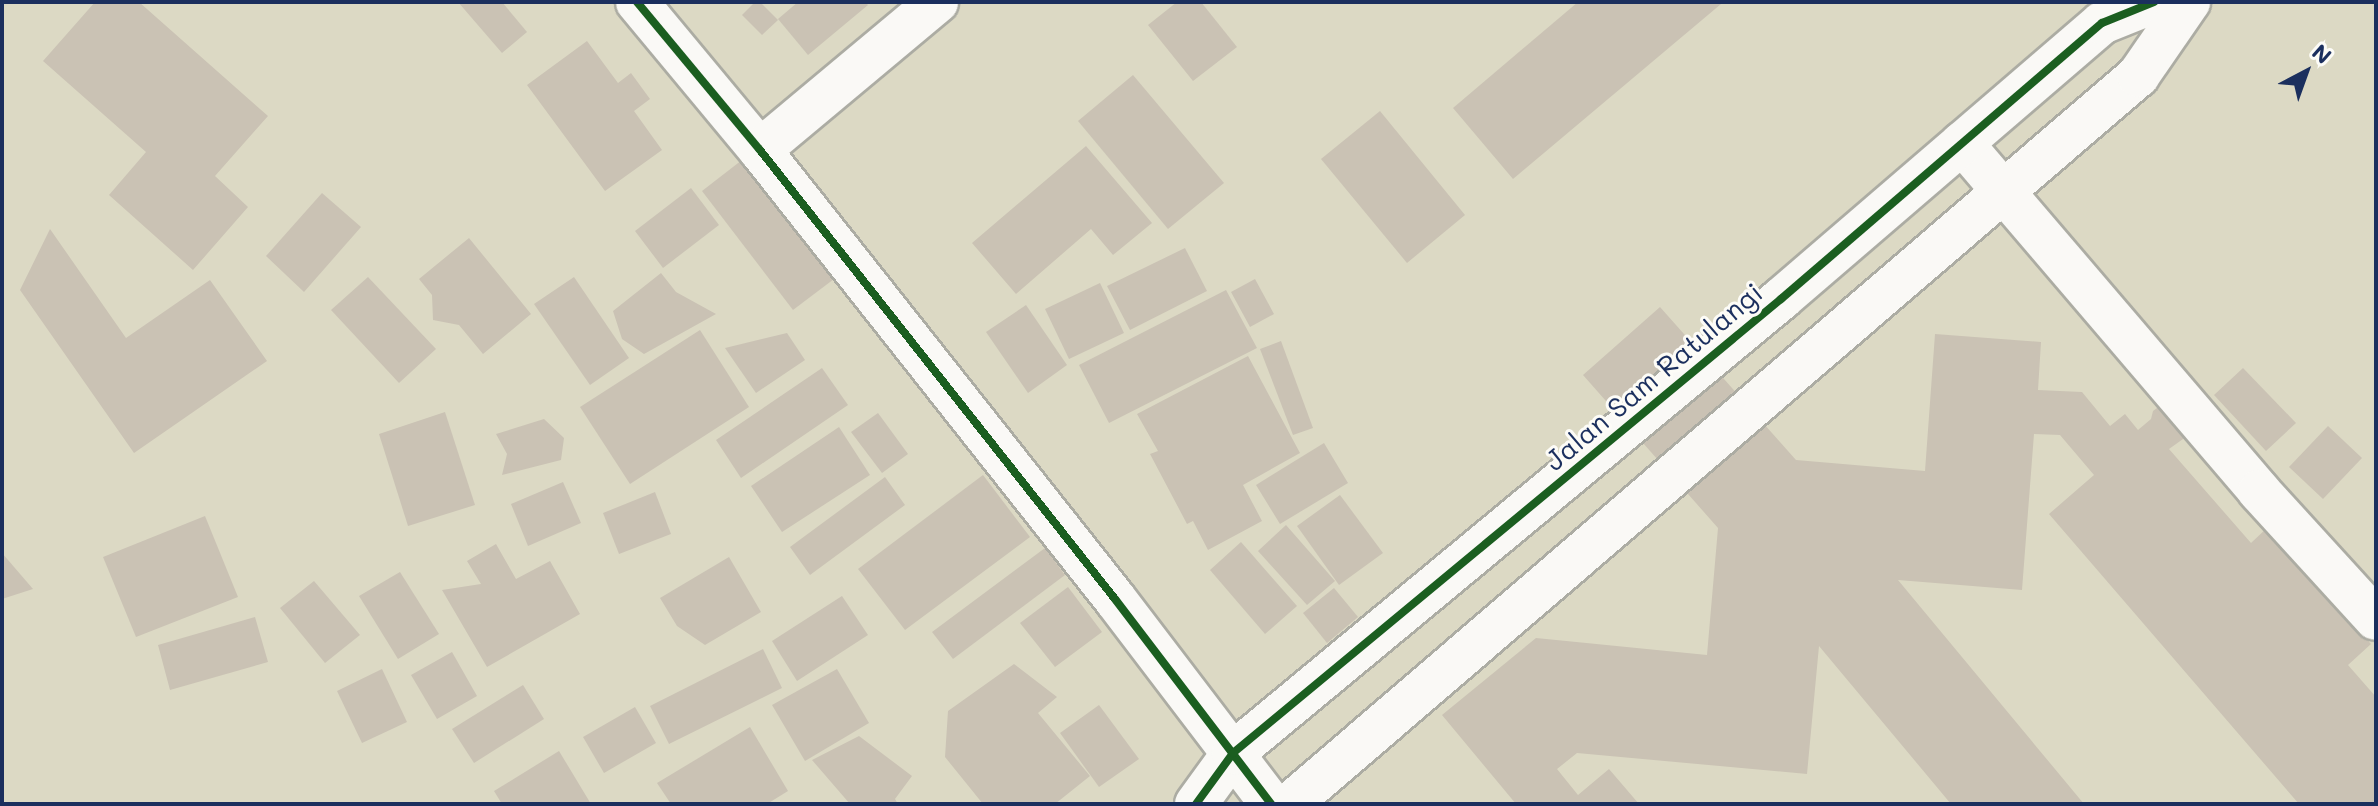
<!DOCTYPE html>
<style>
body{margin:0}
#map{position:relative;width:2378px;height:806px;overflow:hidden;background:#dcd9c4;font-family:Mali,sans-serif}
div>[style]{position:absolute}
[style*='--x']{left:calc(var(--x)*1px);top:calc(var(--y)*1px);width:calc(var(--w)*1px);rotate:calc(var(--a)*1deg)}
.building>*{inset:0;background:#cac2b4}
.roads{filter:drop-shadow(2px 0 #acaca3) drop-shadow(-2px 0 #acaca3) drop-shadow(0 2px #acaca3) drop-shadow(0 -2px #acaca3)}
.street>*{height:42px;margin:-21px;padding:0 21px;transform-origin:21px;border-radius:21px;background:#faf9f6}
.cycleway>*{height:8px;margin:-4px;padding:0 4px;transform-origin:4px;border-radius:4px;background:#1b5e20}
span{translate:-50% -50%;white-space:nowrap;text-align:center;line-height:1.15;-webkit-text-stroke:6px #fdfcf7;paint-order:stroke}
.street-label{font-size:28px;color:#1b2f5e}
.frame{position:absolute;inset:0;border:4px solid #1b2f5e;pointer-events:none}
.north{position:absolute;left:2266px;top:32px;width:80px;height:80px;-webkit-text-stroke:6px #fdfcf7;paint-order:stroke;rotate:41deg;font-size:22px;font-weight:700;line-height:32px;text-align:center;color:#1b2f5e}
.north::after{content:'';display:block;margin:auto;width:28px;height:36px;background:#1b2f5e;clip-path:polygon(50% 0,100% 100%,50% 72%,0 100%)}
</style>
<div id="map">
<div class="building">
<div style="clip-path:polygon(95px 2px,139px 2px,268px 116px,215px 176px,248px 207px,193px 270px,109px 195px,146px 152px,43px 61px)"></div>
<div style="clip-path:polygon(458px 2px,502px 2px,527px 32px,502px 53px)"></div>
<div style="clip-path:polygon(755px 2px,760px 2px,778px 20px,762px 35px,742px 15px)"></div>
<div style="clip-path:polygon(798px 2px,865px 2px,868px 5px,808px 55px,778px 19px)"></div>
<div style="clip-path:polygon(1177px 2px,1201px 2px,1237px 47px,1193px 81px,1148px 25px)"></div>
<div style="clip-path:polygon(1578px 2px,1721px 4px,1513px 179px,1453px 108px)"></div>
<div style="clip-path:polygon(587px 41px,618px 83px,631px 73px,650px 99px,634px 111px,662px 150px,605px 191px,527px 85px)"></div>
<div style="clip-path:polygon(1133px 75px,1224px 183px,1168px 229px,1078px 121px)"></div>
<div style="clip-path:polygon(1380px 111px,1465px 215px,1407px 263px,1321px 159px)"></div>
<div style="clip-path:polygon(1086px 146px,1152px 223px,1113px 255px,1091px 229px,1016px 294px,972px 243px)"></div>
<div style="clip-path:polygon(742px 160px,834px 279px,793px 310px,702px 191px)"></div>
<div style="clip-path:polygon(691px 188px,719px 225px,663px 268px,635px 231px)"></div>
<div style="clip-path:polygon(322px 193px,361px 227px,304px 292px,266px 256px)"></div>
<div style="clip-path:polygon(50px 229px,126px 338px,210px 280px,267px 361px,134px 453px,20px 290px)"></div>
<div style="clip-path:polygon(469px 238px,531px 314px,483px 354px,459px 325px,433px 320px,432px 295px,419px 279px)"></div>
<div style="clip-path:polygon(1185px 248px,1207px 291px,1130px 330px,1107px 286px)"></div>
<div style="clip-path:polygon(661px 273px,676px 292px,716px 314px,644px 354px,622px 339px,613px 311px)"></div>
<div style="clip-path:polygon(368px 277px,436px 349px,399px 383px,331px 310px)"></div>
<div style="clip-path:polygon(574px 277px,629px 358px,590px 385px,534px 304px)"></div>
<div style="clip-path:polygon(1255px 279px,1274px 314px,1250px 327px,1231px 292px)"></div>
<div style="clip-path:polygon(1100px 283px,1124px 333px,1069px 359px,1045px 309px)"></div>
<div style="clip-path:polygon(1226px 290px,1257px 348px,1109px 423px,1079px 365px)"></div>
<div style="clip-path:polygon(1026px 305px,1067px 365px,1028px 393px,986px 332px)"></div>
<div style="clip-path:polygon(1660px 307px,1796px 460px,1925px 471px,1935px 334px,2041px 342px,2038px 390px,2082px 392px,2110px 426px,2125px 414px,2138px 430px,2151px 419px,2153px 411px,2161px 405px,2190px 434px,2169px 449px,2251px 543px,2268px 527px,2371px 644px,2348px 665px,2376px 697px,2376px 804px,2299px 804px,2049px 514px,2094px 475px,2060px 435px,2034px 434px,2022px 590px,1898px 580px,2084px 804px,1951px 804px,1819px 646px,1807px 774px,1577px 753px,1557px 769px,1578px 795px,1609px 769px,1639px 804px,1516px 804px,1442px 715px,1536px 638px,1707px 655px,1718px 528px,1583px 375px)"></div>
<div style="clip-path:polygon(700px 330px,749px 407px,630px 484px,580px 407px)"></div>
<div style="clip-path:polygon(787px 333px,805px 360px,756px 393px,725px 348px)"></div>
<div style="clip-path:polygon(1281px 341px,1313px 428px,1293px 435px,1260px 349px)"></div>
<div style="clip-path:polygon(1248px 356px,1300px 453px,1243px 485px,1262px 521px,1208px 550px,1193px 521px,1187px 524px,1150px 454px,1158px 451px,1137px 414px)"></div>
<div style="clip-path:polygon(822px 368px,848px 405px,741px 478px,716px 440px)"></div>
<div style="clip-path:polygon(2243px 368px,2296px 423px,2266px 451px,2214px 395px)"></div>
<div style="clip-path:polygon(445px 412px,475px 505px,408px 526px,379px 434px)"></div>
<div style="clip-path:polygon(878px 413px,908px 454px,882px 473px,851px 432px)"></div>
<div style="clip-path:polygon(544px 419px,564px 438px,561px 460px,502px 475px,507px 454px,496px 434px)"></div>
<div style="clip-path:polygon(2328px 426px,2362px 458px,2323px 499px,2289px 467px)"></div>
<div style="clip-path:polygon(839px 427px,870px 475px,782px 532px,751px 486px)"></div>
<div style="clip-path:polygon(1324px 443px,1348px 483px,1280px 524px,1256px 485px)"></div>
<div style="clip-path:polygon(983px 475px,1030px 537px,905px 630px,858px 569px)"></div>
<div style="clip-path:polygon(885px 477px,905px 505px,810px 575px,790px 547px)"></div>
<div style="clip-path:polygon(563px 482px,581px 523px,528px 546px,511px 504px)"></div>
<div style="clip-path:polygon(655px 492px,671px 534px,619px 554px,603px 513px)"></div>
<div style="clip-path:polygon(1340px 495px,1383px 553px,1339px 585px,1297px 526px)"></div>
<div style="clip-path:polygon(205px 516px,238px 597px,136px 637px,103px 557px)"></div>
<div style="clip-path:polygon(1286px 525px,1335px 581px,1307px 605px,1258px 551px)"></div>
<div style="clip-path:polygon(1241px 542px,1297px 606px,1265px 634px,1210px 570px)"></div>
<div style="clip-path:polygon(496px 544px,516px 579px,550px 561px,580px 614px,487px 667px,442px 590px,481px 584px,467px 561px)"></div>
<div style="clip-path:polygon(1045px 548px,1065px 575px,953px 659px,932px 632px)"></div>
<div style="clip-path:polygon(2px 553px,33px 589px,2px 599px)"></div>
<div style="clip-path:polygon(729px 557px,761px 612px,705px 645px,677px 626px,660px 598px)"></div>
<div style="clip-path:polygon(400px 572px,439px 634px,398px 659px,359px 596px)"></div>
<div style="clip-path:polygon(314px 581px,360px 635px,325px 663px,280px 608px)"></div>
<div style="clip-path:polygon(1068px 587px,1102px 632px,1055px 667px,1020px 623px)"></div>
<div style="clip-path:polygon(1334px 588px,1358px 617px,1327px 643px,1303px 613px)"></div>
<div style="clip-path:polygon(842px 596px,868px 635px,797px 681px,772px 641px)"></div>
<div style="clip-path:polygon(255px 617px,268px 662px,170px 690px,158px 645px)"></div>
<div style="clip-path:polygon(763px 649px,782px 688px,669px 744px,650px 706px)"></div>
<div style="clip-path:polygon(452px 652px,477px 696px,437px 719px,411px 675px)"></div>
<div style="clip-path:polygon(1014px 664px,1057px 697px,1038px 713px,1090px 776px,1055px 804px,983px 804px,945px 757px,948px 711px)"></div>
<div style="clip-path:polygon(382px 669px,407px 722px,362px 743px,337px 691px)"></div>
<div style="clip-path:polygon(837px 669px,869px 723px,805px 761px,772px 705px)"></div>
<div style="clip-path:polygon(523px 685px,544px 719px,474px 763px,452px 729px)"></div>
<div style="clip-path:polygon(1099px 705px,1139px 759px,1099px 787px,1060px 733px)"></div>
<div style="clip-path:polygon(635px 707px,656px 743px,604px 773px,583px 737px)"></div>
<div style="clip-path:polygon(750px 727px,788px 791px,767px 804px,671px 804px,657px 783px)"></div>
<div style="clip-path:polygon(859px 736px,912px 776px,895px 799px,898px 804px,850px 804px,812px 760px)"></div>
<div style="clip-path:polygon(559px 751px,591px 804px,502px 804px,494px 791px)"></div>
</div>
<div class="roads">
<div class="street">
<div style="--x:637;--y:2;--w:192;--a:50.3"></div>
<div style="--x:760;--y:150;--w:572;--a:51.67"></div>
<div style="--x:1115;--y:599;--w:258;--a:52.7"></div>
<div style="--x:1962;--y:143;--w:458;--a:49.5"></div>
<div style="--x:2259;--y:491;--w:173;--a:47.6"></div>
<div style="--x:760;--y:150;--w:231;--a:-39.9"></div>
<div style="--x:1196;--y:804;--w:63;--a:-54"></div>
<div style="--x:1233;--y:753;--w:712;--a:-39.64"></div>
<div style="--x:1781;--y:299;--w:423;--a:-40.7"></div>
<div style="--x:2102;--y:23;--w:56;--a:-22"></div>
<div style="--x:1290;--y:804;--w:1118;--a:-40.65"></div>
<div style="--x:2138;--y:76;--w:90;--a:-55.4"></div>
</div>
</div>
<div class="cycleway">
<div style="--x:637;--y:2;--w:192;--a:50.3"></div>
<div style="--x:760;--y:150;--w:572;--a:51.67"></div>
<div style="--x:1115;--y:599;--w:258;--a:52.7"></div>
<div style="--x:1196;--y:804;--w:63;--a:-54"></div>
<div style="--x:1233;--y:753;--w:712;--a:-39.64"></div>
<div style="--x:1781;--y:299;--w:423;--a:-40.7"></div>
<div style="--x:2102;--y:23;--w:56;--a:-22"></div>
</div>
<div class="street-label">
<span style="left:1653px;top:376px;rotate:-40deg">Jalan Sam Ratulangi</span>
</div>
<div class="frame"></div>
<div class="north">N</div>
</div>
